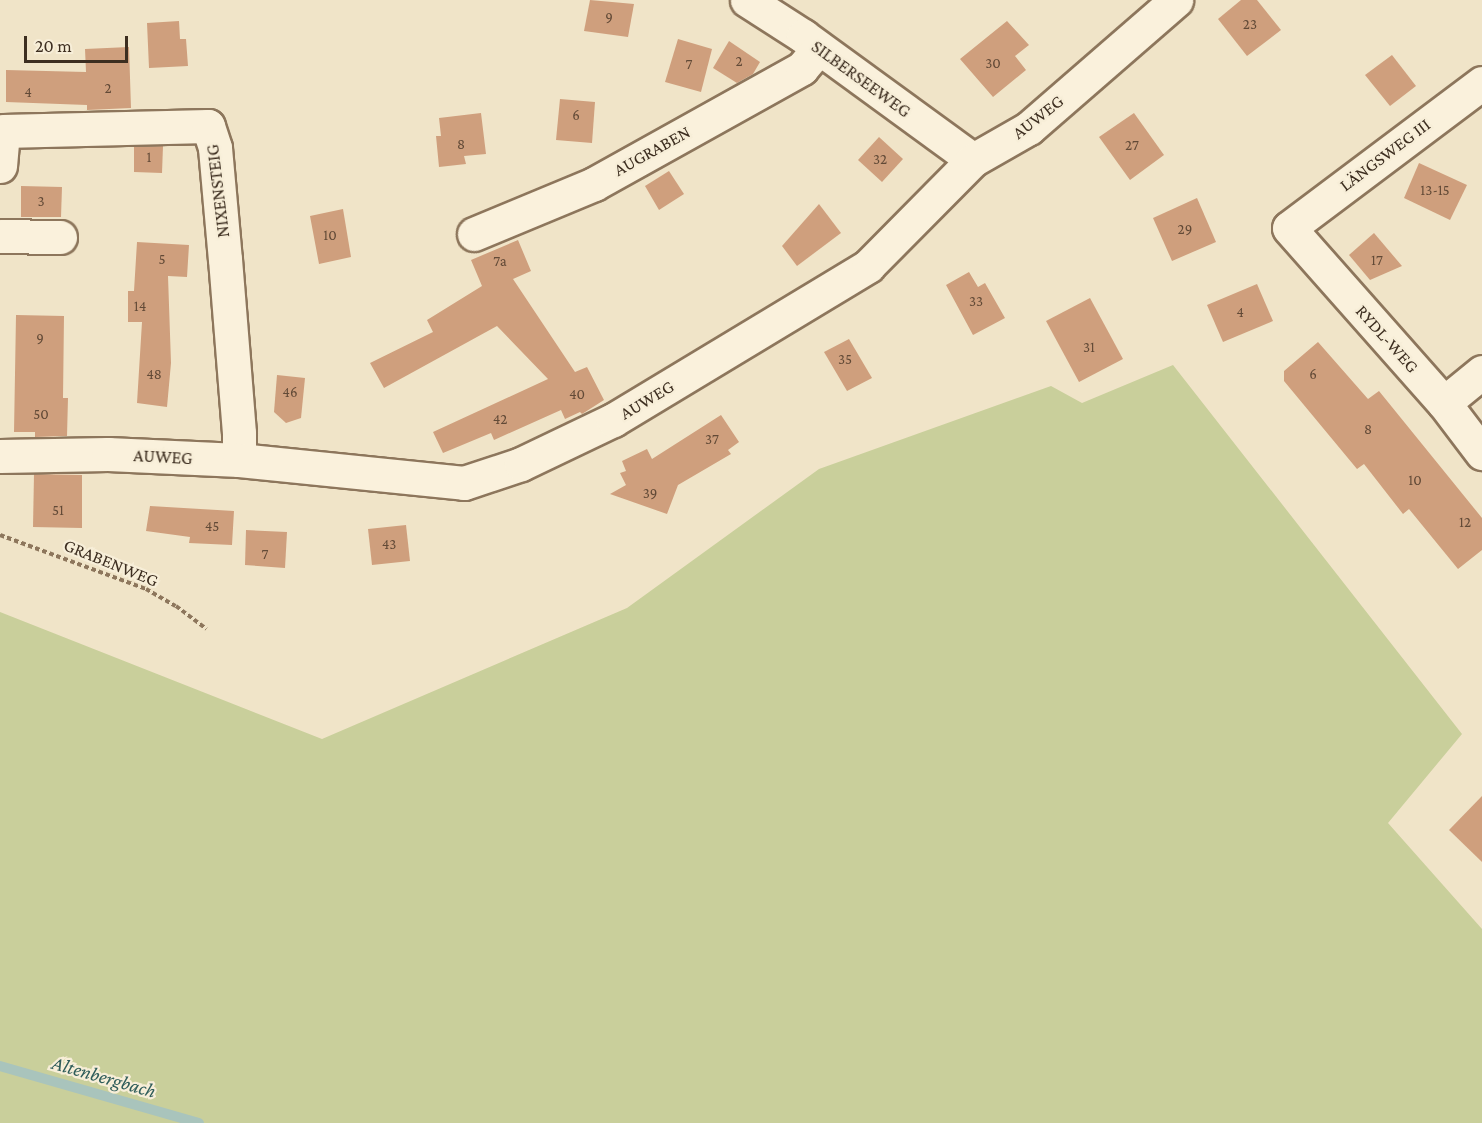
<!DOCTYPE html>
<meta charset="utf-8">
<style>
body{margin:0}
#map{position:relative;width:1482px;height:1123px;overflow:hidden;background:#f0e4c8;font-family:"Crimson Pro",serif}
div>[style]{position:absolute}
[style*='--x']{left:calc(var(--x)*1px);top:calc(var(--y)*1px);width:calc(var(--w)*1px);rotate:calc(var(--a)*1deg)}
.green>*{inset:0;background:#c9cf9b}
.stream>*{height:10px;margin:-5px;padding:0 5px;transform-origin:5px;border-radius:5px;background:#a9c4bc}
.building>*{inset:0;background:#cf9f7d}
.path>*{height:4px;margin-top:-2px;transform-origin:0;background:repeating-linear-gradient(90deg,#8d765c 0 4.5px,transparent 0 7.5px)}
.roads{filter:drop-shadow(2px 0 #8d765c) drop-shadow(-2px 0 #8d765c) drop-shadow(0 2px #8d765c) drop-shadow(0 -2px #8d765c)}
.street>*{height:33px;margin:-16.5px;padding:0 16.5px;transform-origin:16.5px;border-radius:16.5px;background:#faf1dc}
span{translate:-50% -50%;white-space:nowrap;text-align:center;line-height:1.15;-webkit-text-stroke:4.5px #f7eed8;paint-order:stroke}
.number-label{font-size:15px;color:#624a37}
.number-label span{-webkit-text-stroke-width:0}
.street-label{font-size:18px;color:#3d2e20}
.water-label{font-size:20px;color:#2f5d5a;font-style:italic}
.scale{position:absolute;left:24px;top:36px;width:104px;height:27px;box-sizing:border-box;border:3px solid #3d2e20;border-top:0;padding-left:8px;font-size:18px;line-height:21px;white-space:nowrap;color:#3d2e20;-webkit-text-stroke:4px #f7eed8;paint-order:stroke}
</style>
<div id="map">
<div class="green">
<div style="clip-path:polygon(1173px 365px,1462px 734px,1388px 823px,1482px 929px,1482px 1123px,0 1123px,0 612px,322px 739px,627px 608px,819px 469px,1051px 386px,1082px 403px)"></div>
</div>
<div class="stream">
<div style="--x:0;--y:1066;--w:207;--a:16"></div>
</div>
<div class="building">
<div style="clip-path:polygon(590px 0,634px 4px,628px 37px,584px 31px)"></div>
<div style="clip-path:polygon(1241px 0,1257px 0,1281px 30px,1247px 56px,1218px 19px)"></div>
<div style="clip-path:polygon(179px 21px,180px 39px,186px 39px,188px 66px,149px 68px,147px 23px)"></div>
<div style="clip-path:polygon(1007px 21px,1029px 45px,1015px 56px,1026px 70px,993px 97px,960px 59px)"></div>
<div style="clip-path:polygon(678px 39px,712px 49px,701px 92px,665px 82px)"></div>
<div style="clip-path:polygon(729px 41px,760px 62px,753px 74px,737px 83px,713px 68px)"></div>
<div style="clip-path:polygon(129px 47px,131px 108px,87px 110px,87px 105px,6px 102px,6px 70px,86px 72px,85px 49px)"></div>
<div style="clip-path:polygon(1392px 55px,1416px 86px,1390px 106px,1365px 75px)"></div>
<div style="clip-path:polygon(560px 99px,595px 102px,592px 143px,556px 140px)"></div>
<div style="clip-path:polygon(481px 113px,486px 154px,464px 156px,466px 164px,439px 167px,436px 136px,441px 136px,439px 118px)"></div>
<div style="clip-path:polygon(1134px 113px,1164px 155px,1130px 180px,1099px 137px)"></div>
<div style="clip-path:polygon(879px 137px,903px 159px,882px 182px,858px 160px)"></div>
<div style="clip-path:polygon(163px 146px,162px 173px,134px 172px,134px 147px)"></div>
<div style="clip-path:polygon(1419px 163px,1467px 185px,1450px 220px,1404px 198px)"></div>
<div style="clip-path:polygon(669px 171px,684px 194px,659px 210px,645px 186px)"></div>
<div style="clip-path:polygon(21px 186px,62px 187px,61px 217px,21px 217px)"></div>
<div style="clip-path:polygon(1197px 198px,1216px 242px,1172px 261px,1153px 218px)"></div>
<div style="clip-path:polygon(819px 204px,841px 233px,797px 266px,782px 246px)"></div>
<div style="clip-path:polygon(343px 209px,351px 257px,319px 264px,310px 216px)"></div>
<div style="clip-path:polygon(1374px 233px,1402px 266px,1370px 280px,1349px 255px)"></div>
<div style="clip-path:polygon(518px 240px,531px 271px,513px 279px,575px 372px,587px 367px,604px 400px,582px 414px,580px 412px,565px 419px,561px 410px,494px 440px,491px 433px,443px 453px,433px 432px,548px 379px,497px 326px,384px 388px,370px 363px,433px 332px,427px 320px,482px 286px,471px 260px)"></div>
<div style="clip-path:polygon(137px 242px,189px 245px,187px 277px,168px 276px,171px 363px,167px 407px,137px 403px,142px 322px,128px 322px,128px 291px,134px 291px)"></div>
<div style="clip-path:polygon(969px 272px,978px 287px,985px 283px,1005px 318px,973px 335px,946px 285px)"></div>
<div style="clip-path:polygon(1257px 284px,1273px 321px,1223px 342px,1207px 305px)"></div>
<div style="clip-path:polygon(1090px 298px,1123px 359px,1079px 382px,1046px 321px)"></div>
<div style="clip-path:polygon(16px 315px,64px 316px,63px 398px,68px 398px,67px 436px,35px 437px,35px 432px,14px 432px)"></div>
<div style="clip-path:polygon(849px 339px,872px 378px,847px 391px,824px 352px)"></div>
<div style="clip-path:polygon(1318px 342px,1368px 399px,1379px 391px,1482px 518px,1482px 550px,1458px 569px,1409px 509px,1403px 514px,1364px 464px,1357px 469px,1284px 381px,1284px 371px)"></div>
<div style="clip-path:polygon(277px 375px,305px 378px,301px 418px,286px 423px,274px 412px)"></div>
<div style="clip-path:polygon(721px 415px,739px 442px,728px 450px,731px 454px,678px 485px,667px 514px,610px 494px,626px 485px,620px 473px,626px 471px,622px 461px,647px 449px,652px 459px)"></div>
<div style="clip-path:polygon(34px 474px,82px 475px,82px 528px,33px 527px)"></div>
<div style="clip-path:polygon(150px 506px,234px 511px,232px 545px,189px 543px,190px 537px,146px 531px)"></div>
<div style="clip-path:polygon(406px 525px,410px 561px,372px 565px,368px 529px)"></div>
<div style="clip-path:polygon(246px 530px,287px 532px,285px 568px,245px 565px)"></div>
<div style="clip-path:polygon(1482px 796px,1482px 862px,1449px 830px)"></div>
</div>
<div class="path">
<div style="--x:0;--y:535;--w:156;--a:20.3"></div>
<div style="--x:146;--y:589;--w:34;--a:30"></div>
<div style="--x:176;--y:606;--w:38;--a:37"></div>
</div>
<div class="roads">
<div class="street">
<div style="--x:747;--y:0;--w:67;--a:32.7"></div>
<div style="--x:803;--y:36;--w:210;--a:36.1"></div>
<div style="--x:1482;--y:83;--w:241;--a:143.1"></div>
<div style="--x:1289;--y:228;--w:234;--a:48.5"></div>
<div style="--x:1444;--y:403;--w:63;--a:52.8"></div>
<div style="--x:0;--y:166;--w:35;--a:-85"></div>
<div style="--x:3;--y:131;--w:205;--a:-1.4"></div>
<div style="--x:208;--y:126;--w:23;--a:72"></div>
<div style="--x:215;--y:148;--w:111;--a:84.9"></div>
<div style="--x:225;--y:259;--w:175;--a:85.4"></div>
<div style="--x:239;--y:433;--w:27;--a:90"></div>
<div style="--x:474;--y:234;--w:130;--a:-22.6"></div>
<div style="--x:594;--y:184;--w:238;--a:-29.1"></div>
<div style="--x:802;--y:68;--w:25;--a:-50"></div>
<div style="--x:0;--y:236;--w:60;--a:1"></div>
<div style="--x:1444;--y:403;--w:49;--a:-39.2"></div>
<div style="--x:0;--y:456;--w:108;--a:-1.1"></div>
<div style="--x:108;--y:454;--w:131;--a:2.6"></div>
<div style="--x:239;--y:460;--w:226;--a:5.8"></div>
<div style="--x:464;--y:483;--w:60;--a:-18.4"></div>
<div style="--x:521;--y:464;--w:102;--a:-25.6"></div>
<div style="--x:613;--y:420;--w:298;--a:-31.1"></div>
<div style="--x:868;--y:266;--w:149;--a:-45.3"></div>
<div style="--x:973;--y:160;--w:64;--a:-29.7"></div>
<div style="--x:1029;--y:128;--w:195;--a:-41"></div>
</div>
</div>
<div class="number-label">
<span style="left:609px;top:18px">9</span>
<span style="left:1250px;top:25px">23</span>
<span style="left:739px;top:62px">2</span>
<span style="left:993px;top:64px">30</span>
<span style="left:689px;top:65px">7</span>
<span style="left:108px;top:89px">2</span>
<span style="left:28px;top:93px">4</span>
<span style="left:576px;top:116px">6</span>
<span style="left:461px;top:145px">8</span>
<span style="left:1132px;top:146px">27</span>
<span style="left:149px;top:158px">1</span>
<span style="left:880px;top:160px">32</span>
<span style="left:1435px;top:191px">13-15</span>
<span style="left:41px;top:202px">3</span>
<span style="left:1185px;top:230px">29</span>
<span style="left:330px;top:236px">10</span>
<span style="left:162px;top:260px">5</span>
<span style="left:1377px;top:261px">17</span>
<span style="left:500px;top:262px">7a</span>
<span style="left:976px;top:302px">33</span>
<span style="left:140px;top:307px">14</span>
<span style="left:1240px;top:313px">4</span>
<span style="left:40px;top:339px">9</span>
<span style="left:1089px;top:348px">31</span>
<span style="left:845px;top:360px">35</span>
<span style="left:154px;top:375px">48</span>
<span style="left:1313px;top:375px">6</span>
<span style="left:290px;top:393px">46</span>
<span style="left:577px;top:395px">40</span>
<span style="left:41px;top:415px">50</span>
<span style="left:500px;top:420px">42</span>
<span style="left:1368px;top:430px">8</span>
<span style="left:712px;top:440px">37</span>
<span style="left:1415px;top:481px">10</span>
<span style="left:650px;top:494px">39</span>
<span style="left:58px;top:511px">51</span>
<span style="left:1465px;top:523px">12</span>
<span style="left:212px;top:527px">45</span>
<span style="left:389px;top:545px">43</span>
<span style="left:265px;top:555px">7</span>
</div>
<div class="street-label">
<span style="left:861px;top:79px;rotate:36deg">SILBERSEEWEG</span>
<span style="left:1038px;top:117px;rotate:-38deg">AUWEG</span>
<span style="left:652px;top:151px;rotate:-29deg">AUGRABEN</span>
<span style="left:1385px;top:155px;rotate:-37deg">LÄNGSWEG III</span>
<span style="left:218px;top:191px;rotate:-97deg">NIXENSTEIG</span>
<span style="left:1387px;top:339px;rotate:48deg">RYDL-WEG</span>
<span style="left:647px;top:400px;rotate:-31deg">AUWEG</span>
<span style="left:163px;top:457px;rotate:3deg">AUWEG</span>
<span style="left:111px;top:563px;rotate:22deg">GRABENWEG</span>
</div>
<div class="water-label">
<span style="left:104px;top:1077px;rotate:16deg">Altenbergbach</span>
</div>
<div class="scale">20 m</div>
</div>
